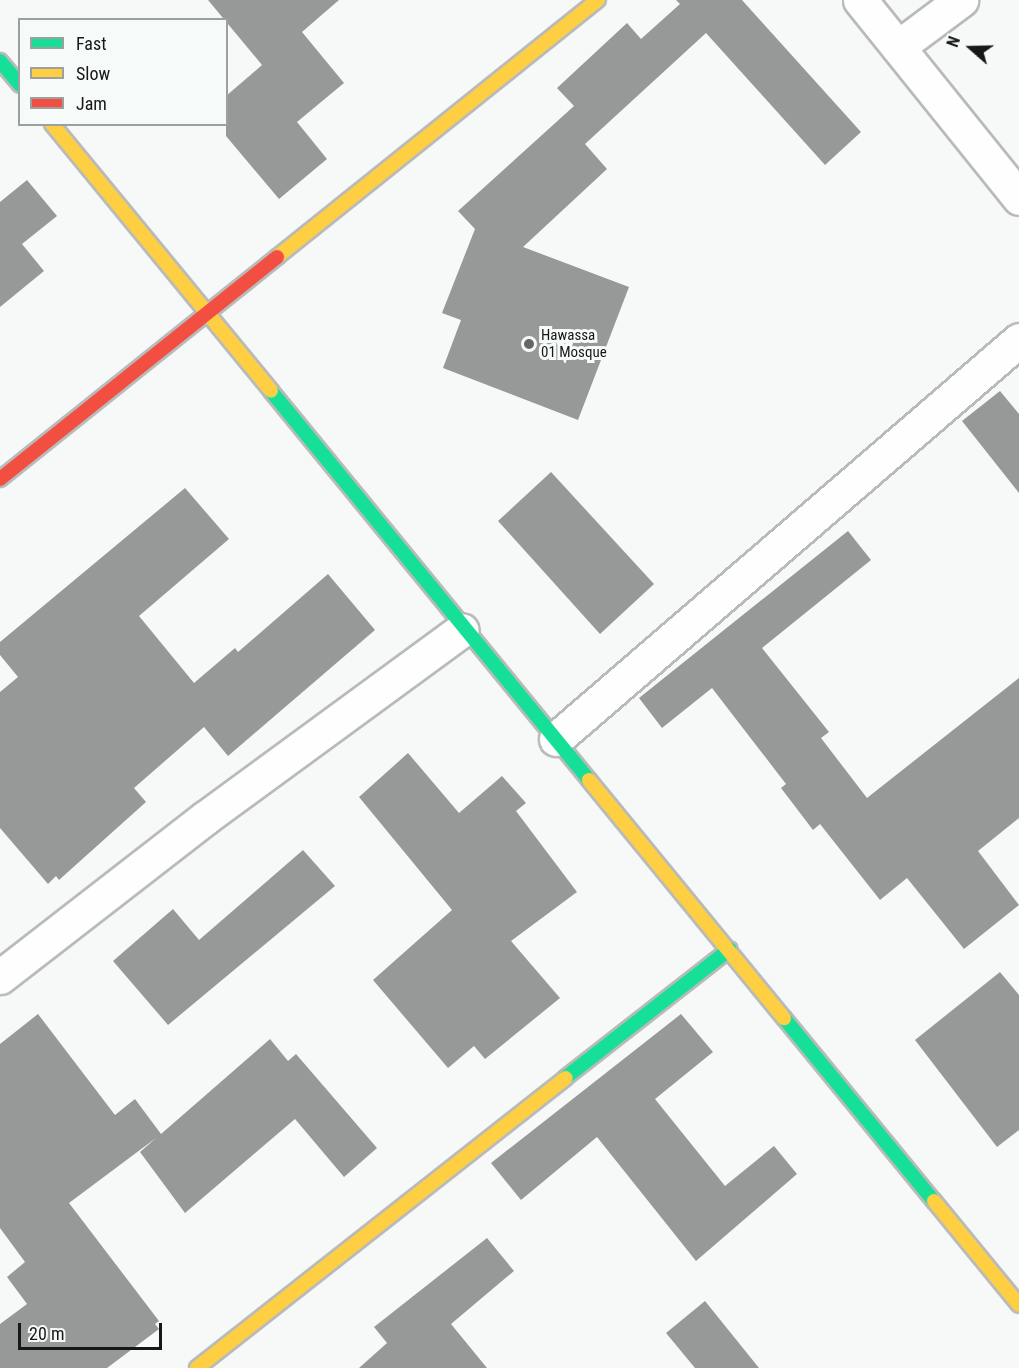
<!DOCTYPE html>
<style>
body{margin:0}
#map{position:relative;width:1019px;height:1368px;overflow:hidden;background:#f7f9f8;font-family:"Roboto Condensed",sans-serif}
div>[style]{position:absolute}
[style*='--x']{left:calc(var(--x)*1px);top:calc(var(--y)*1px);width:calc(var(--w)*1px);rotate:calc(var(--a)*1deg)}
.building>*{inset:0;background:#979998}
.roads{filter:drop-shadow(2px 0 #b9baba) drop-shadow(-2px 0 #b9baba) drop-shadow(0 2px #b9baba) drop-shadow(0 -2px #b9baba)}
.street>*{height:33px;margin:-16.5px;padding:0 16.5px;transform-origin:16.5px;border-radius:16.5px;background:#fefefe}
.fast>*{height:14px;margin:-7px;padding:0 7px;transform-origin:7px;border-radius:7px;background:#16e098}
.slow>*{height:14px;margin:-7px;padding:0 7px;transform-origin:7px;border-radius:7px;background:#ffcf43}
.jam>*{height:14px;margin:-7px;padding:0 7px;transform-origin:7px;border-radius:7px;background:#f24e42}
.dots>*{width:16px;height:16px;translate:-50% -50%;box-sizing:border-box;border:3px solid #f6faf8;border-radius:50%}
span{translate:-50% -50%;white-space:nowrap;text-align:center;line-height:1.15;-webkit-text-stroke:6px #f6faf8;paint-order:stroke}
.poi-label{font-size:15px;color:#161817}
.left{translate:0 -50%;text-align:left}
.legend{position:absolute;left:18px;top:18px;width:210px;height:108px;box-sizing:border-box;background:#f6faf8;border:2px solid #9ca09e;margin:0;padding:8px 10px;list-style:none;font-size:18px;color:#161817}
.legend li{display:flex;align-items:center;gap:12px;height:30px}
.legend b{width:30px;border:2px solid #9ca09e}
.north{position:absolute;left:941px;top:18px;width:60px;height:60px;-webkit-text-stroke:4px #f6faf8;paint-order:stroke;rotate:290deg;font-size:16px;font-weight:700;line-height:24px;text-align:center;color:#161817}
.north::after{content:'';display:block;margin:auto;width:21px;height:27px;background:#161817;clip-path:polygon(50% 0,100% 100%,50% 72%,0 100%)}
.scale{position:absolute;left:18px;top:1323px;width:144px;height:27px;box-sizing:border-box;border:3px solid #161817;border-top:0;padding-left:8px;font-size:18px;line-height:21px;white-space:nowrap;color:#161817;-webkit-text-stroke:4px #f6faf8;paint-order:stroke}
</style>
<div id="map">
<div class="building">
<div style="clip-path:polygon(208px 0,339px 0,302px 32px,344px 83px,297px 122px,327px 159px,279px 199px,226px 136px,226px 96px,262px 65px)"></div>
<div style="clip-path:polygon(676px 0,742px 0,861px 132px,825px 165px,706px 33px,585px 144px,607px 169px,523px 247px,629px 287px,578px 420px,443px 368px,461px 320px,442px 313px,475px 229px,458px 211px,574px 106px,557px 88px,627px 23px,641px 39px,680px 4px)"></div>
<div style="clip-path:polygon(27px 180px,57px 216px,22px 244px,44px 271px,0 307px,0 202px)"></div>
<div style="clip-path:polygon(1000px 391px,1019px 414px,1019px 493px,962px 421px)"></div>
<div style="clip-path:polygon(551px 472px,654px 584px,600px 634px,498px 521px)"></div>
<div style="clip-path:polygon(185px 488px,229px 539px,139px 616px,194px 683px,235px 648px,238px 652px,328px 574px,375px 630px,228px 756px,204px 727px,134px 788px,146px 802px,59px 880px,56px 876px,48px 884px,0 828px,0 692px,18px 677px,0 655px,0 642px)"></div>
<div style="clip-path:polygon(848px 531px,871px 560px,762px 648px,829px 732px,821px 738px,867px 798px,1019px 678px,1019px 818px,978px 851px,1019px 905px,964px 949px,907px 878px,880px 900px,820px 824px,813px 830px,781px 788px,786px 784px,712px 688px,662px 728px,639px 698px)"></div>
<div style="clip-path:polygon(408px 753px,459px 813px,502px 776px,526px 803px,516px 811px,577px 892px,511px 941px,560px 998px,485px 1059px,474px 1046px,448px 1068px,373px 980px,452px 910px,359px 797px)"></div>
<div style="clip-path:polygon(303px 850px,335px 886px,168px 1025px,113px 961px,173px 909px,199px 940px)"></div>
<div style="clip-path:polygon(1000px 972px,1019px 995px,1019px 1130px,997px 1147px,915px 1040px)"></div>
<div style="clip-path:polygon(38px 1014px,115px 1115px,135px 1099px,161px 1134px,270px 1039px,288px 1061px,296px 1054px,377px 1148px,344px 1177px,295px 1119px,185px 1213px,140px 1152px,156px 1138px,69px 1203px,159px 1321px,155px 1324px,159px 1329px,107px 1368px,0 1368px,0 1324px,27px 1304px,7px 1277px,25px 1262px,0 1228px,0 1044px)"></div>
<div style="clip-path:polygon(681px 1014px,713px 1052px,655px 1099px,725px 1186px,774px 1146px,797px 1174px,696px 1261px,597px 1137px,521px 1200px,491px 1163px)"></div>
<div style="clip-path:polygon(487px 1238px,514px 1271px,451px 1324px,487px 1368px,359px 1368px,387px 1343px,374px 1327px)"></div>
<div style="clip-path:polygon(705px 1301px,759px 1368px,695px 1368px,666px 1333px)"></div>
</div>
<div class="roads">
<div class="street">
<div style="--x:860;--y:0;--w:254;--a:51.2"></div>
<div style="--x:898;--y:47;--w:79;--a:-36.7"></div>
<div style="--x:556;--y:739;--w:611;--a:-40.75"></div>
<div style="--x:0;--y:977;--w:259;--a:-37.8"></div>
<div style="--x:205;--y:818;--w:318;--a:-36.2"></div>
</div>
<div class="fast">
<div style="--x:0;--y:61;--w:31;--a:50"></div>
<div style="--x:271;--y:391;--w:502;--a:50.73"></div>
<div style="--x:784;--y:1018;--w:237;--a:50.7"></div>
<div style="--x:565;--y:1078;--w:209;--a:-38"></div>
</div>
<div class="slow">
<div style="--x:52;--y:124;--w:345;--a:50.6"></div>
<div style="--x:277;--y:257;--w:411;--a:-38.7"></div>
<div style="--x:589;--y:780;--w:308;--a:50.7"></div>
<div style="--x:934;--y:1201;--w:134;--a:50.7"></div>
<div style="--x:197;--y:1368;--w:469;--a:-38.2"></div>
</div>
<div class="jam">
<div style="--x:0;--y:479;--w:355;--a:-38.7"></div>
</div>
</div>
<div class="dots">
<div style="left:529px;top:344px;background:#656766"></div>
</div>
<div class="poi-label">
<span class="left" style="left:541px;top:344px">Hawassa<br>01 Mosque</span>
</div>
<ul class="legend">
<li><b style="height:8px;background:#16e098"></b>Fast</li>
<li><b style="height:8px;background:#ffcf43"></b>Slow</li>
<li><b style="height:8px;background:#f24e42"></b>Jam</li>
</ul>
<div class="north">N</div>
<div class="scale">20 m</div>
</div>
